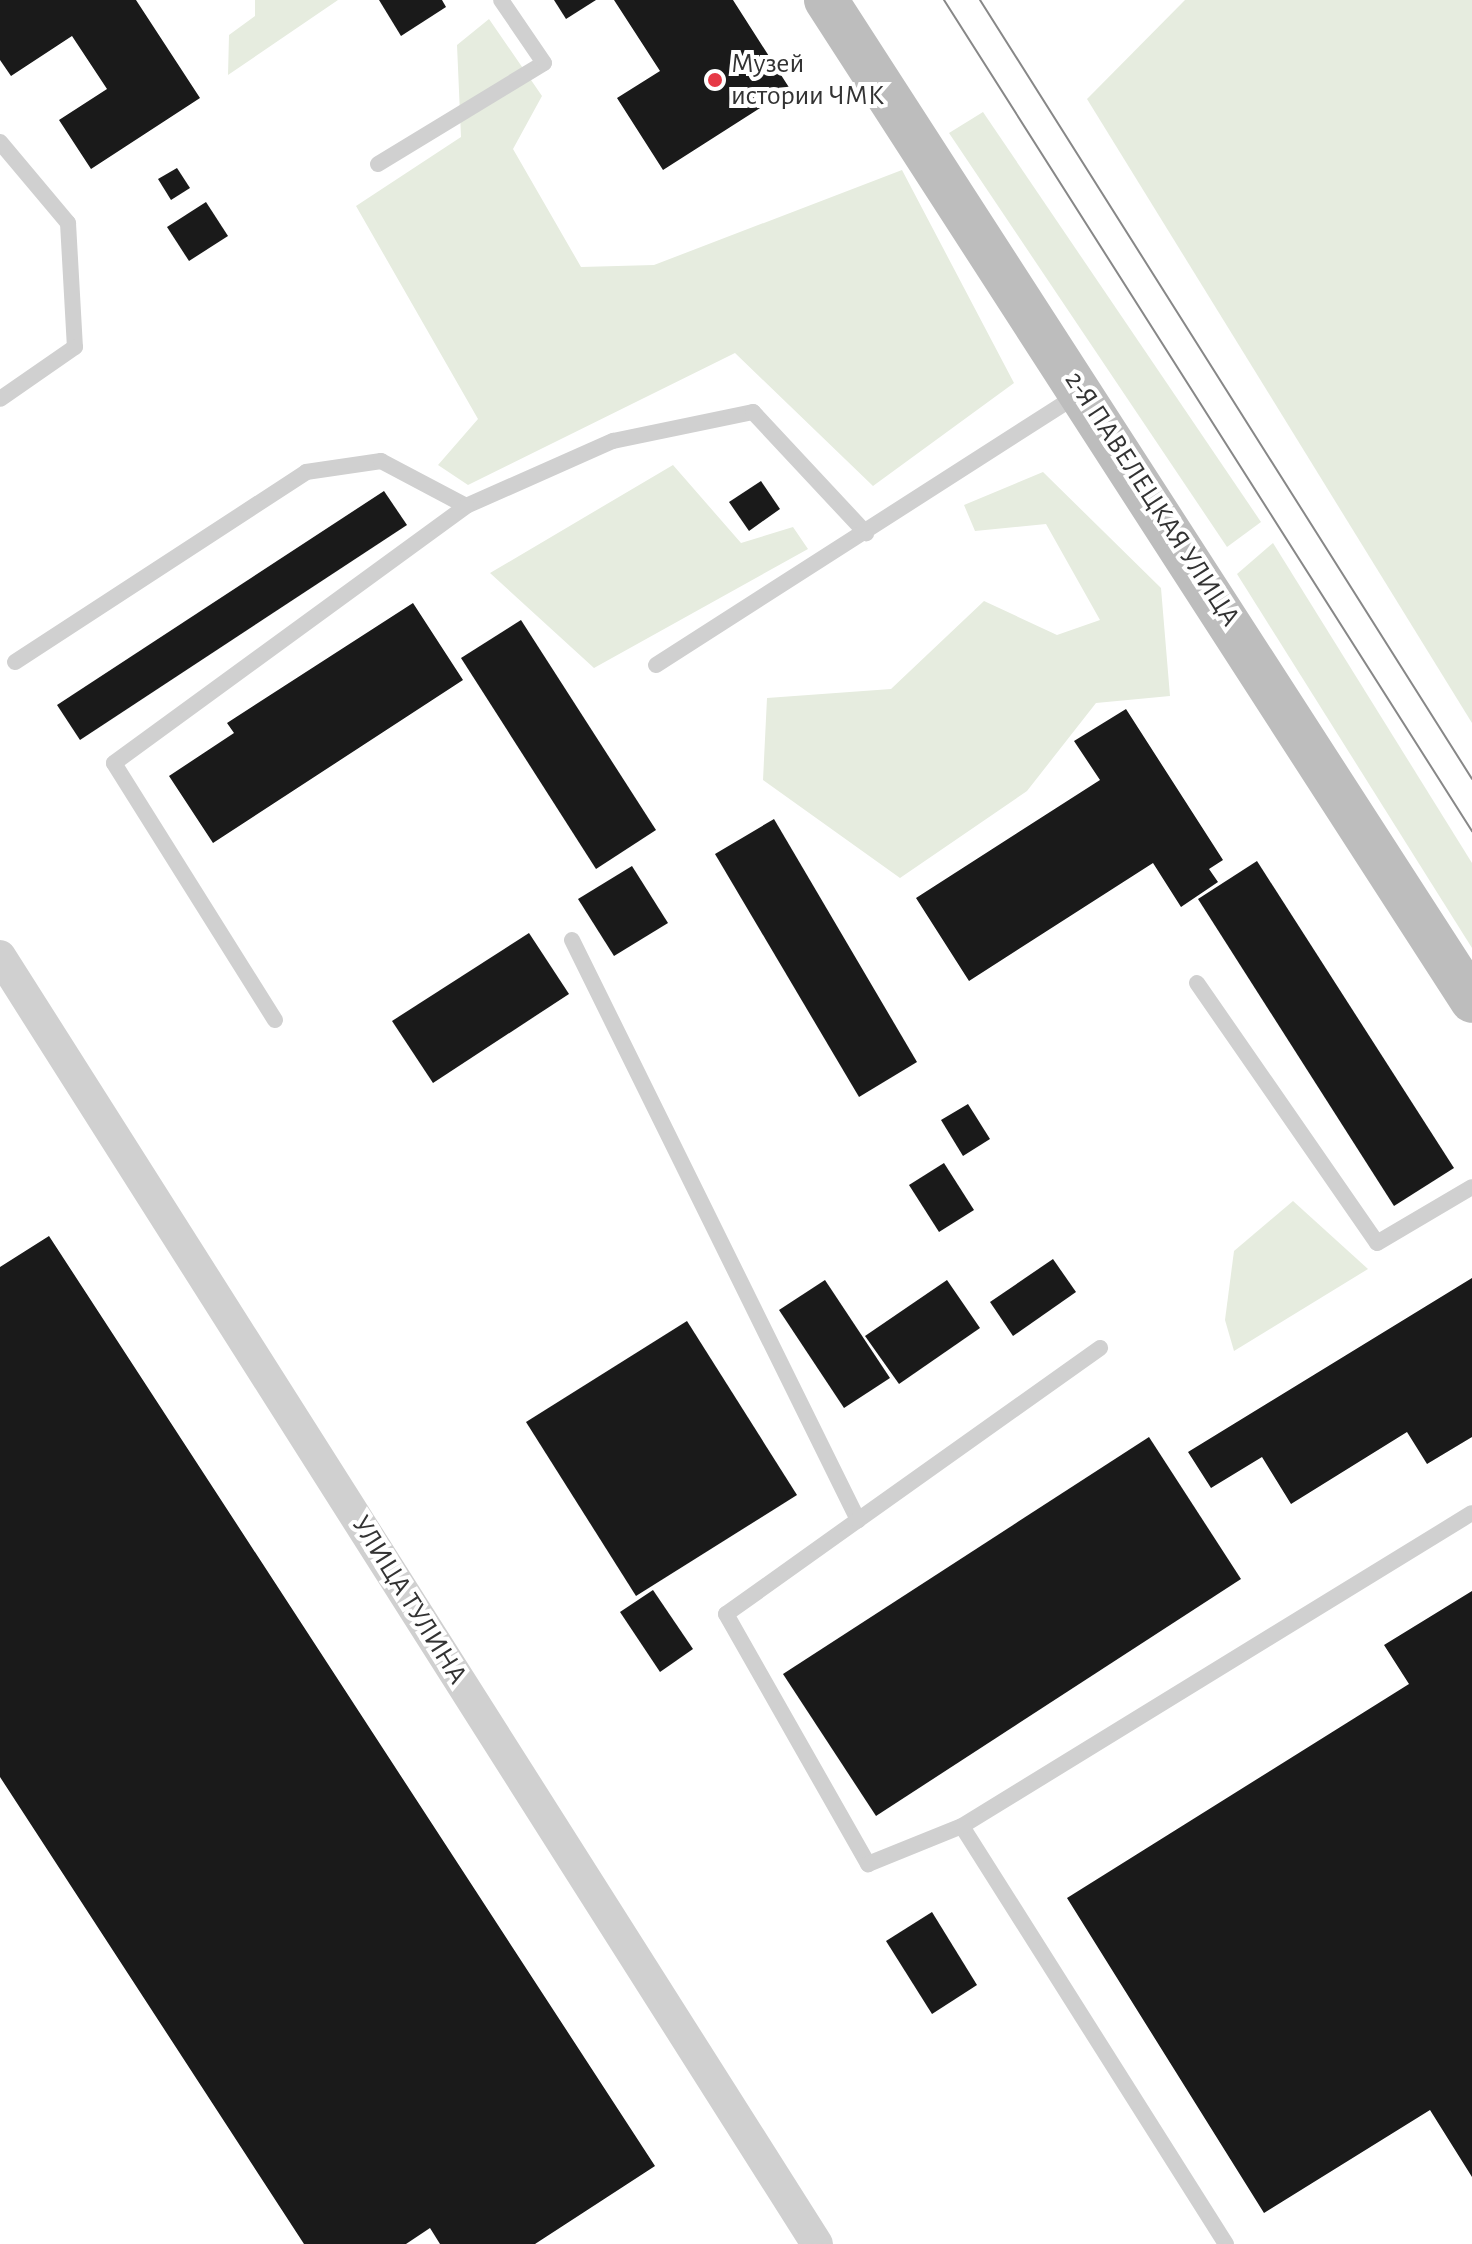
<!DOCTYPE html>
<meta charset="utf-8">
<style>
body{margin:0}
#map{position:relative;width:1472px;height:2244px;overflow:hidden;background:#fff;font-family:"Alegreya Sans",sans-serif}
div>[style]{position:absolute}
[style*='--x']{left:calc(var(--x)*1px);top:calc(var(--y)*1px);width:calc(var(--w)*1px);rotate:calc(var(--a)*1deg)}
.green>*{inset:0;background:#e6ecdf}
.building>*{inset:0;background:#1a1a1a}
.service>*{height:16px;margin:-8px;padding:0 8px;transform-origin:8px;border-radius:8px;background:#d0d0d0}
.minor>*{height:32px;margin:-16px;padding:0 16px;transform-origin:16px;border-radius:16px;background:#d0d0d0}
.secondary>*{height:44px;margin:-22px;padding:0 22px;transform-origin:22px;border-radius:22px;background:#bdbdbd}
.tram>*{height:2px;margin:-1px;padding:0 1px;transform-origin:1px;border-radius:1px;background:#888}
.dots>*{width:22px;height:22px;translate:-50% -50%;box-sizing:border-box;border:4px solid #fff;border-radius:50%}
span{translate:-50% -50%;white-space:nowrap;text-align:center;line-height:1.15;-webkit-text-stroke:8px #fff;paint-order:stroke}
.poi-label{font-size:28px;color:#333}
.left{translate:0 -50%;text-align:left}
.street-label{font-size:28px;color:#333}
</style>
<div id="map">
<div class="green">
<div style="clip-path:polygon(255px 0,338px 0,228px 75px,229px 35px,255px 16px)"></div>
<div style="clip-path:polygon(1185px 0,1472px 0,1472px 723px,1087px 99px)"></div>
<div style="clip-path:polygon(489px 19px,542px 96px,513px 149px,581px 267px,654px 265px,902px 170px,1014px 383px,873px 486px,735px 353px,468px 485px,438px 465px,478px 419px,356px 206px,461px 137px,457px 45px)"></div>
<div style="clip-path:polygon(983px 112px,1261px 522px,1227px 547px,949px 133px)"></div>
<div style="clip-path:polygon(673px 465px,741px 543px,793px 527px,808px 549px,594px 668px,490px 573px)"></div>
<div style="clip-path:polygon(1043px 472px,1161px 588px,1170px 696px,1096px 703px,1027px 791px,900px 878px,763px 780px,767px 698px,891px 689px,984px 601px,1057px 635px,1100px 620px,1046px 524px,975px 531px,964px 505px)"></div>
<div style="clip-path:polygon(1273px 543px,1472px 863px,1472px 948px,1237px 574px)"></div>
<div style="clip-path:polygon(1293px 1201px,1368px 1269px,1234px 1351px,1225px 1320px,1234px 1251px)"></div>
</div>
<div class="building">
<div style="clip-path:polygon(0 0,136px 0,200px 98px,91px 169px,59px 120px,107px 89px,72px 36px,11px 76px,0 60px)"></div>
<div style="clip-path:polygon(379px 0,442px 0,446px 7px,401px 36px)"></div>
<div style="clip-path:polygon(554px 0,596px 0,566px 19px)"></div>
<div style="clip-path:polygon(614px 0,733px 0,790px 89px,663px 170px,617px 98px,660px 71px)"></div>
<div style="clip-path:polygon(177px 168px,190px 188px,171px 200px,158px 179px)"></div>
<div style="clip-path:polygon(206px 202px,228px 236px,189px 261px,167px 227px)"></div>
<div style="clip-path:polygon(761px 481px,780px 509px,749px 531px,729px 502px)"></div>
<div style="clip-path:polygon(384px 491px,407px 525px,80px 740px,57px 705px)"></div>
<div style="clip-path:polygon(413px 603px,463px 680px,213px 843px,169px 776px,234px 733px,227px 723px)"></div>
<div style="clip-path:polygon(521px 620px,656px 830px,596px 869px,461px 658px)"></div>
<div style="clip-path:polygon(1126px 709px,1223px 860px,1209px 869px,1218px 882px,1181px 907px,1153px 863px,969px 981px,916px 898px,1100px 780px,1074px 741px)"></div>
<div style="clip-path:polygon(774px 819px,917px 1062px,859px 1097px,715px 854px)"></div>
<div style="clip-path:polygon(1257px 861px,1454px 1168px,1394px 1206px,1198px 899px)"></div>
<div style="clip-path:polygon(632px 866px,668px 923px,614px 956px,578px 899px)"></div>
<div style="clip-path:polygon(529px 933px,569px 994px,433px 1083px,392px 1021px)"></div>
<div style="clip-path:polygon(968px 1104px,990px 1139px,963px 1156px,941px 1120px)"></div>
<div style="clip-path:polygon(944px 1163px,974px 1210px,939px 1232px,909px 1185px)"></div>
<div style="clip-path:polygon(49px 1236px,655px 2166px,535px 2244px,440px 2244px,430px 2228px,406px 2244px,304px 2244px,0 1777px,0 1267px)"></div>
<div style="clip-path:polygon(1053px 1259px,1076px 1292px,1013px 1336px,990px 1302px)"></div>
<div style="clip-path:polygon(1472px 1278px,1472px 1437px,1427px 1464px,1407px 1432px,1291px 1504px,1262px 1457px,1211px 1488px,1188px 1452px)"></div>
<div style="clip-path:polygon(825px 1280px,890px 1378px,844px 1408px,779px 1310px)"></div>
<div style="clip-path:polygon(947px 1280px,980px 1328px,899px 1384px,865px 1336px)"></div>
<div style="clip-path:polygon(687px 1321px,797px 1495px,636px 1596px,526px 1422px)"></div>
<div style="clip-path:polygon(1149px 1437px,1241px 1579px,876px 1816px,783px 1674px)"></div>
<div style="clip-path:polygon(653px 1590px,693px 1649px,660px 1672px,620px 1612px)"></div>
<div style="clip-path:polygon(1472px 1591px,1472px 2177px,1430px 2110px,1264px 2213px,1067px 1898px,1409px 1684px,1384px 1645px)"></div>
<div style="clip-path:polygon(932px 1912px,977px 1985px,932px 2014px,886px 1941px)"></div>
</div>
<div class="service">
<div style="--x:0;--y:142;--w:106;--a:50"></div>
<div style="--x:68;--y:223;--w:124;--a:86.8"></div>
<div style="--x:75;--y:347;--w:91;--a:145.3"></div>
<div style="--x:378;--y:164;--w:194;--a:-31.3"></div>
<div style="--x:544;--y:63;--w:76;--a:-124.3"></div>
<div style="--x:15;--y:662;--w:348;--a:-33.1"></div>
<div style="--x:306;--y:472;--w:76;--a:-8.3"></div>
<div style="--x:381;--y:461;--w:96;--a:27.9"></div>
<div style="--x:466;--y:506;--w:161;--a:-23.9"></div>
<div style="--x:613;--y:441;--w:143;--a:-11.7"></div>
<div style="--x:753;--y:412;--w:166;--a:47"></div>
<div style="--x:656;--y:665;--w:502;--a:-32.65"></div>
<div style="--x:572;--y:940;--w:647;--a:63.75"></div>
<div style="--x:858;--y:1520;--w:162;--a:144.5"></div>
<div style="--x:726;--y:1614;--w:288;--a:60.4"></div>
<div style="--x:868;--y:1864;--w:101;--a:-22"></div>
<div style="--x:1197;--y:983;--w:316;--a:55.3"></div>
<div style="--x:1377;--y:1243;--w:110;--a:-30.5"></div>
<div style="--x:275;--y:1020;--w:303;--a:-122.1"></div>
<div style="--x:114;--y:763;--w:436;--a:-36.1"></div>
<div style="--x:858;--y:1520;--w:297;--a:-35.4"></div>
<div style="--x:1226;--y:2244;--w:494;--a:-122.3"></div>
<div style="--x:962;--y:1826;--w:598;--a:-31.54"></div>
</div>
<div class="minor">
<div style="--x:0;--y:956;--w:1525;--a:57.61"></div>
</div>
<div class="secondary">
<div style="--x:826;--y:0;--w:1191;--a:57.16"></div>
</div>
<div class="tram">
<div style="--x:944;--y:0;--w:985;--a:57.57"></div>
<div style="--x:980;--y:0;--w:921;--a:57.72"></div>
</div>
<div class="dots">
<div style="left:715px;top:80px;background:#e63946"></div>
</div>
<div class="poi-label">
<span class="left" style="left:731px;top:80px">Музей<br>истории ЧМК</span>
</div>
<div class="street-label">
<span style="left:1152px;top:499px;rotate:57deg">2-Я ПАВЕЛЕЦКАЯ УЛИЦА</span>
<span style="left:409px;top:1600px;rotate:58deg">УЛИЦА ТУЛИНА</span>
</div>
</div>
